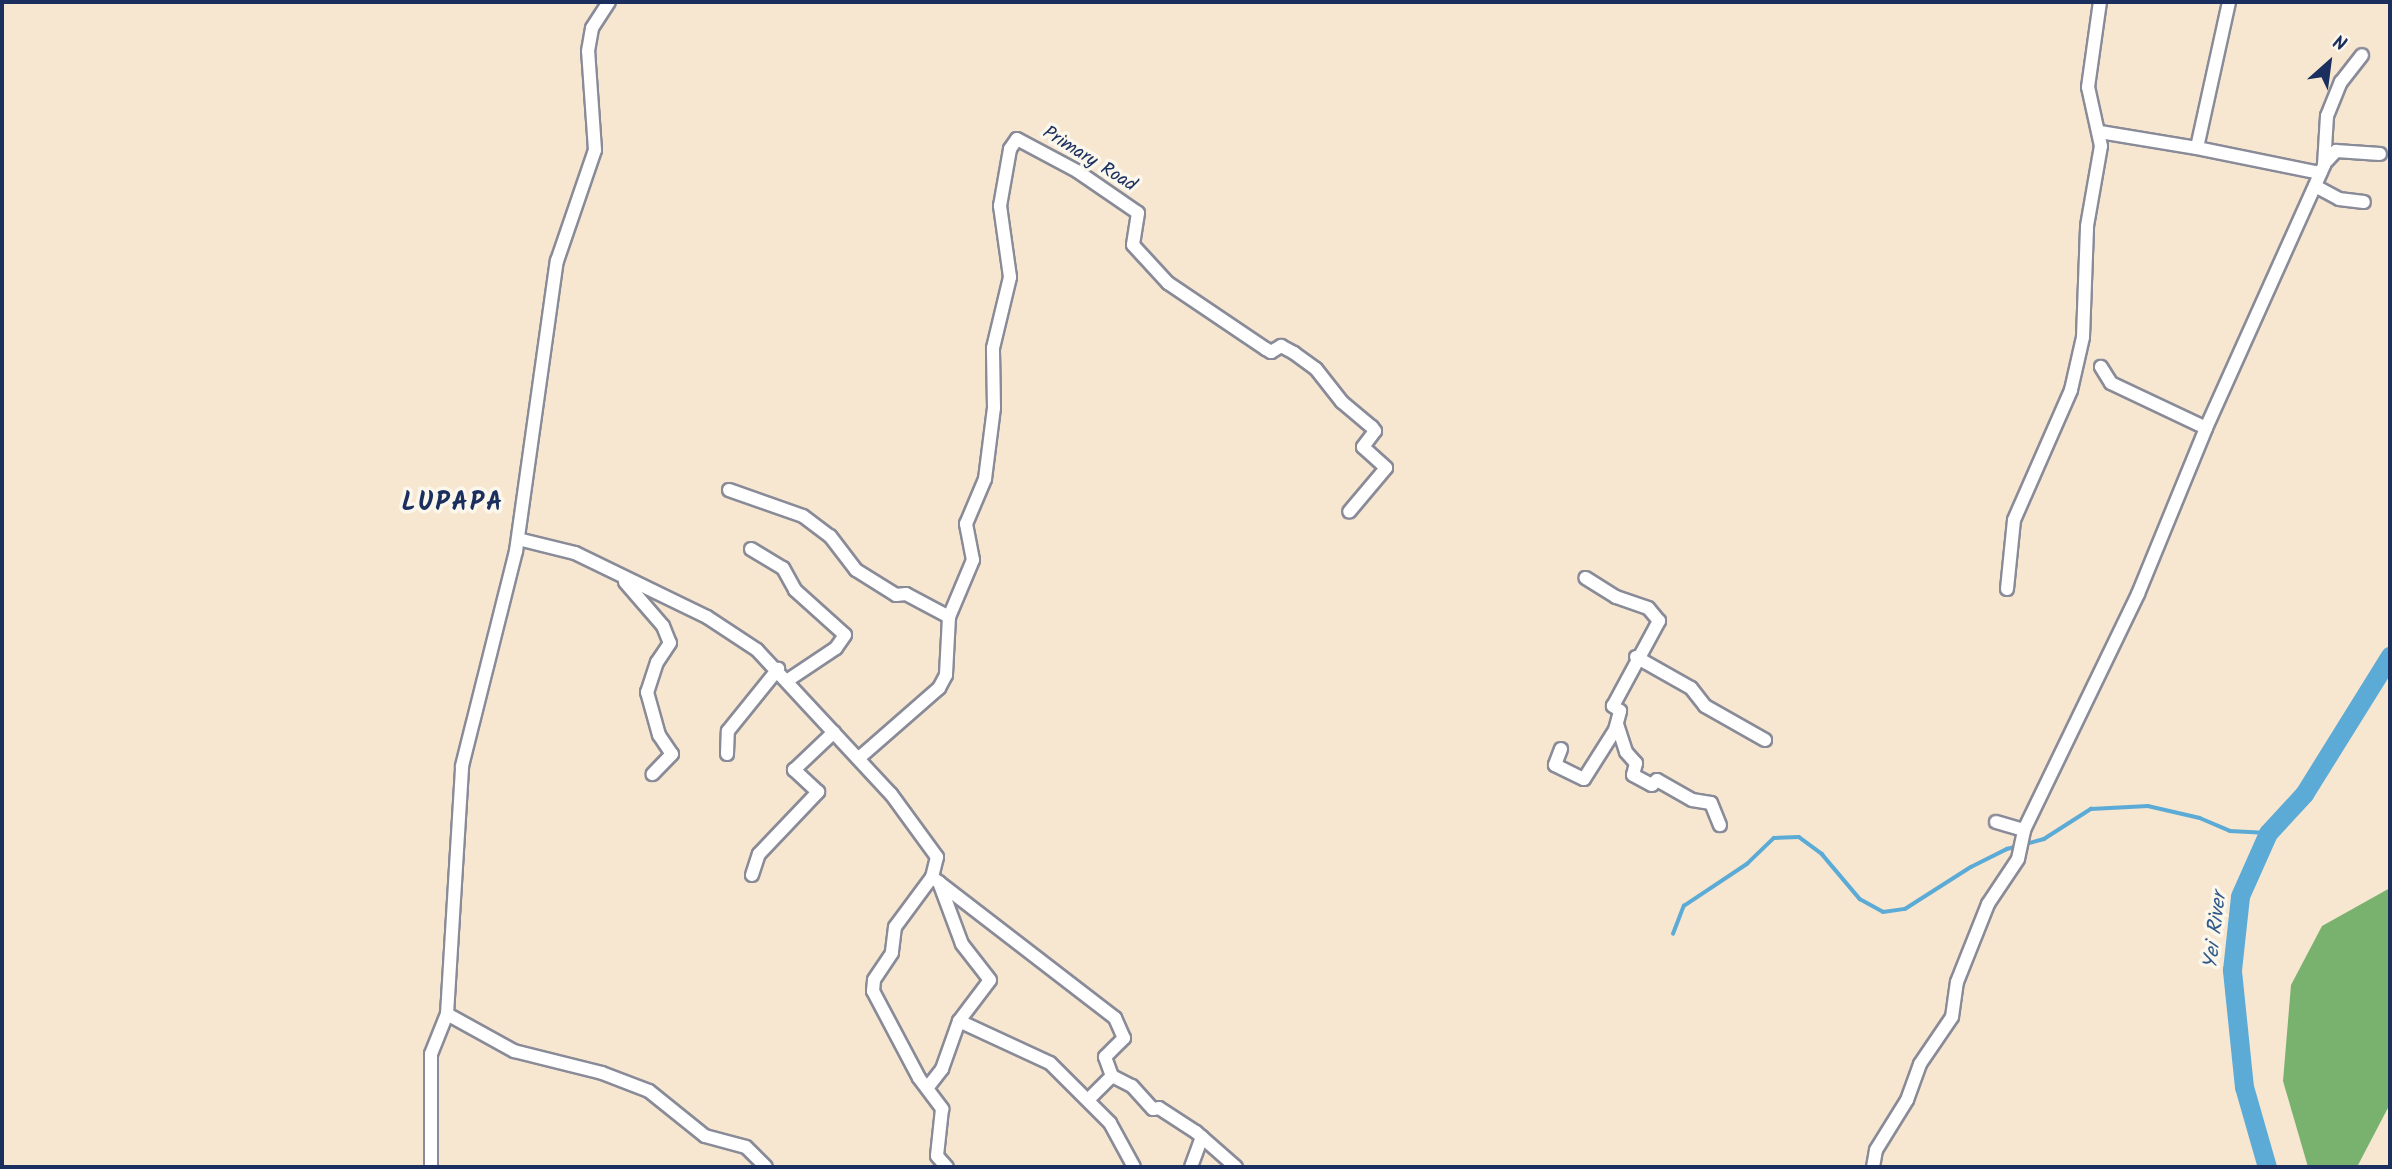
<!DOCTYPE html>
<style>
body{margin:0}
#map{position:relative;width:2392px;height:1169px;overflow:hidden;background:#f7e7d1;font-family:Kalam,sans-serif}
div>[style]{position:absolute}
[style*='--x']{left:calc(var(--x)*1px);top:calc(var(--y)*1px);width:calc(var(--w)*1px);rotate:calc(var(--a)*1deg)}
.forest>*{inset:0;background:#79b16f}
.stream>*{height:3.5px;margin:-1.75px;padding:0 1.75px;transform-origin:1.75px;border-radius:1.75px;background:#5cabd6}
.river>*{height:19px;margin:-9.5px;padding:0 9.5px;transform-origin:9.5px;border-radius:9.5px;background:#5cabd6}
.roads{filter:drop-shadow(2px 0 #898b98) drop-shadow(-2px 0 #898b98) drop-shadow(0 2px #898b98) drop-shadow(0 -2px #898b98)}
.minor>*{height:12px;margin:-6px;padding:0 6px;transform-origin:6px;border-radius:6px;background:#fff}
span{translate:-50% -50%;white-space:nowrap;text-align:center;line-height:1.15;-webkit-text-stroke:7px #fbf7ec;paint-order:stroke}
.street-label{font-size:19px;color:#1b2f5e}
.water-label{font-size:21px;color:#325a88;font-style:italic}
.district-label{font-size:26px;color:#1b2f5e;font-weight:700;letter-spacing:2px}
.frame{position:absolute;inset:0;border:4px solid #1b2f5e;pointer-events:none}
.north{position:absolute;left:2294px;top:28px;width:70px;height:70px;-webkit-text-stroke:5px #fbf7ec;paint-order:stroke;rotate:28deg;font-size:19px;font-weight:700;line-height:28px;text-align:center;color:#1b2f5e}
.north::after{content:'';display:block;margin:auto;width:24px;height:32px;background:#1b2f5e;clip-path:polygon(50% 0,100% 100%,50% 72%,0 100%)}
</style>
<div id="map">
<div class="forest">
<div style="clip-path:polygon(2390px 888px,2390px 1104px,2357px 1167px,2308px 1167px,2283px 1081px,2291px 985px,2322px 926px)"></div>
</div>
<div class="stream">
<div style="--x:1673;--y:934;--w:30;--a:-69"></div>
<div style="--x:1684;--y:906;--w:76;--a:-33.7"></div>
<div style="--x:1747;--y:864;--w:37;--a:-44"></div>
<div style="--x:1774;--y:838;--w:25;--a:-2"></div>
<div style="--x:1799;--y:837;--w:29;--a:36"></div>
<div style="--x:1822;--y:854;--w:59;--a:49.8"></div>
<div style="--x:1860;--y:899;--w:26;--a:29"></div>
<div style="--x:1883;--y:912;--w:22;--a:-8"></div>
<div style="--x:1905;--y:909;--w:78;--a:-32.5"></div>
<div style="--x:1971;--y:867;--w:40;--a:-26.6"></div>
<div style="--x:2007;--y:849;--w:38;--a:-15"></div>
<div style="--x:2044;--y:839;--w:56;--a:-32.6"></div>
<div style="--x:2091;--y:809;--w:57;--a:-3"></div>
<div style="--x:2148;--y:806;--w:53;--a:13"></div>
<div style="--x:2200;--y:818;--w:33;--a:23"></div>
<div style="--x:2230;--y:831;--w:38;--a:3"></div>
</div>
<div class="river">
<div style="--x:2267;--y:1167;--w:83;--a:-106"></div>
<div style="--x:2244;--y:1087;--w:118;--a:-95.9"></div>
<div style="--x:2232;--y:970;--w:74;--a:-83.8"></div>
<div style="--x:2240;--y:896;--w:69;--a:-66"></div>
<div style="--x:2268;--y:833;--w:53;--a:-47.3"></div>
<div style="--x:2304;--y:794;--w:163;--a:-58.1"></div>
</div>
<div class="roads">
<div class="minor">
<div style="--x:2229;--y:2;--w:149;--a:102.4"></div>
<div style="--x:2197;--y:148;--w:126;--a:11.5"></div>
<div style="--x:2100;--y:132;--w:98;--a:9.4"></div>
<div style="--x:2324;--y:164;--w:18;--a:-47"></div>
<div style="--x:2336;--y:151;--w:44;--a:3.9"></div>
<div style="--x:2315;--y:186;--w:27;--a:28"></div>
<div style="--x:2339;--y:199;--w:25;--a:7"></div>
<div style="--x:2206;--y:428;--w:288;--a:-65.8"></div>
<div style="--x:2324;--y:165;--w:49;--a:-86.5"></div>
<div style="--x:2327;--y:116;--w:37;--a:-68"></div>
<div style="--x:2341;--y:82;--w:34;--a:-52"></div>
<div style="--x:729;--y:490;--w:78;--a:19.4"></div>
<div style="--x:803;--y:516;--w:34;--a:37"></div>
<div style="--x:830;--y:536;--w:43;--a:52.6"></div>
<div style="--x:856;--y:570;--w:47;--a:32"></div>
<div style="--x:896;--y:595;--w:10;--a:-6"></div>
<div style="--x:906;--y:594;--w:49;--a:28.1"></div>
<div style="--x:949;--y:617;--w:58;--a:93"></div>
<div style="--x:946;--y:675;--w:15;--a:118"></div>
<div style="--x:939;--y:688;--w:106;--a:138.8"></div>
<div style="--x:518;--y:539;--w:59;--a:13.8"></div>
<div style="--x:575;--y:553;--w:147;--a:25.9"></div>
<div style="--x:707;--y:617;--w:60;--a:33.4"></div>
<div style="--x:757;--y:650;--w:197;--a:47.1"></div>
<div style="--x:891;--y:794;--w:78;--a:53.9"></div>
<div style="--x:937;--y:857;--w:21;--a:104"></div>
<div style="--x:932;--y:877;--w:62;--a:126.5"></div>
<div style="--x:895;--y:927;--w:26;--a:97"></div>
<div style="--x:892;--y:953;--w:32;--a:124"></div>
<div style="--x:874;--y:980;--w:11;--a:95"></div>
<div style="--x:873;--y:991;--w:98;--a:62.1"></div>
<div style="--x:919;--y:1078;--w:39;--a:53"></div>
<div style="--x:942;--y:1109;--w:47;--a:96.1"></div>
<div style="--x:937;--y:1156;--w:15;--a:48"></div>
<div style="--x:751;--y:549;--w:37;--a:31"></div>
<div style="--x:783;--y:568;--w:25;--a:61"></div>
<div style="--x:795;--y:590;--w:67;--a:42"></div>
<div style="--x:845;--y:635;--w:16;--a:125"></div>
<div style="--x:836;--y:648;--w:58;--a:146.3"></div>
<div style="--x:625;--y:582;--w:58;--a:49.2"></div>
<div style="--x:663;--y:626;--w:18;--a:68"></div>
<div style="--x:670;--y:643;--w:23;--a:124"></div>
<div style="--x:657;--y:662;--w:32;--a:108"></div>
<div style="--x:647;--y:692;--w:45;--a:74.4"></div>
<div style="--x:659;--y:735;--w:23;--a:56"></div>
<div style="--x:672;--y:754;--w:28;--a:134"></div>
<div style="--x:2007;--y:589;--w:69;--a:-84.2"></div>
<div style="--x:2014;--y:520;--w:142;--a:-66.3"></div>
<div style="--x:2071;--y:390;--w:54;--a:-77.2"></div>
<div style="--x:2083;--y:337;--w:111;--a:-87.9"></div>
<div style="--x:2087;--y:226;--w:81;--a:-80.1"></div>
<div style="--x:2101;--y:146;--w:60;--a:-102.4"></div>
<div style="--x:2088;--y:87;--w:86;--a:-82"></div>
<div style="--x:949;--y:617;--w:62;--a:-67.2"></div>
<div style="--x:973;--y:560;--w:37;--a:-101"></div>
<div style="--x:966;--y:524;--w:49;--a:-67.1"></div>
<div style="--x:985;--y:479;--w:72;--a:-82.8"></div>
<div style="--x:994;--y:408;--w:60;--a:-91"></div>
<div style="--x:993;--y:348;--w:73;--a:-76.5"></div>
<div style="--x:1010;--y:277;--w:72;--a:-98"></div>
<div style="--x:1000;--y:206;--w:58;--a:-80"></div>
<div style="--x:1010;--y:149;--w:12;--a:-55"></div>
<div style="--x:1017;--y:139;--w:68;--a:28.1"></div>
<div style="--x:1077;--y:171;--w:74;--a:34.5"></div>
<div style="--x:1138;--y:213;--w:32;--a:99"></div>
<div style="--x:1133;--y:245;--w:52;--a:47.4"></div>
<div style="--x:1168;--y:283;--w:118;--a:34"></div>
<div style="--x:1266;--y:349;--w:6;--a:31"></div>
<div style="--x:1271;--y:352;--w:12;--a:-31"></div>
<div style="--x:1281;--y:346;--w:15;--a:28"></div>
<div style="--x:1294;--y:353;--w:27;--a:36"></div>
<div style="--x:1316;--y:369;--w:42;--a:51.8"></div>
<div style="--x:1342;--y:402;--w:39;--a:40"></div>
<div style="--x:1372;--y:427;--w:5;--a:53"></div>
<div style="--x:1375;--y:431;--w:20;--a:127"></div>
<div style="--x:1363;--y:447;--w:31;--a:42"></div>
<div style="--x:1386;--y:468;--w:57;--a:130.1"></div>
<div style="--x:1636;--y:657;--w:63;--a:29.4"></div>
<div style="--x:1691;--y:688;--w:23;--a:52"></div>
<div style="--x:1705;--y:706;--w:69;--a:29.5"></div>
<div style="--x:1617;--y:724;--w:29;--a:72"></div>
<div style="--x:1626;--y:752;--w:15;--a:48"></div>
<div style="--x:1636;--y:763;--w:12;--a:104"></div>
<div style="--x:1633;--y:775;--w:21;--a:28"></div>
<div style="--x:1652;--y:785;--w:7;--a:-45"></div>
<div style="--x:1657;--y:780;--w:40;--a:29.7"></div>
<div style="--x:1692;--y:800;--w:19;--a:9"></div>
<div style="--x:1711;--y:803;--w:24;--a:68"></div>
<div style="--x:1561;--y:749;--w:17;--a:111"></div>
<div style="--x:1555;--y:765;--w:32;--a:26"></div>
<div style="--x:1584;--y:779;--w:58;--a:-57.7"></div>
<div style="--x:1615;--y:730;--w:20;--a:-75"></div>
<div style="--x:1620;--y:711;--w:9;--a:-144"></div>
<div style="--x:1613;--y:706;--w:97;--a:-61.6"></div>
<div style="--x:1659;--y:621;--w:17;--a:-130"></div>
<div style="--x:1648;--y:608;--w:34;--a:-161"></div>
<div style="--x:1616;--y:597;--w:36;--a:-148"></div>
<div style="--x:727;--y:754;--w:23;--a:-88"></div>
<div style="--x:728;--y:731;--w:80;--a:-51.1"></div>
<div style="--x:1996;--y:822;--w:29;--a:16"></div>
<div style="--x:752;--y:875;--w:22;--a:-72"></div>
<div style="--x:759;--y:854;--w:86;--a:-46.4"></div>
<div style="--x:818;--y:792;--w:33;--a:-137"></div>
<div style="--x:794;--y:770;--w:55;--a:-43.5"></div>
<div style="--x:932;--y:877;--w:231;--a:37.6"></div>
<div style="--x:1115;--y:1018;--w:22;--a:66"></div>
<div style="--x:1124;--y:1038;--w:27;--a:135"></div>
<div style="--x:1105;--y:1057;--w:20;--a:70"></div>
<div style="--x:1112;--y:1076;--w:33;--a:135"></div>
<div style="--x:447;--y:1014;--w:77;--a:28.9"></div>
<div style="--x:514;--y:1051;--w:91;--a:14"></div>
<div style="--x:602;--y:1073;--w:50;--a:21"></div>
<div style="--x:649;--y:1091;--w:72;--a:38.8"></div>
<div style="--x:705;--y:1136;--w:42;--a:15"></div>
<div style="--x:746;--y:1147;--w:28;--a:45"></div>
<div style="--x:959;--y:1021;--w:100;--a:24.8"></div>
<div style="--x:1050;--y:1063;--w:85;--a:45"></div>
<div style="--x:1110;--y:1123;--w:50;--a:61.4"></div>
<div style="--x:1112;--y:1076;--w:22;--a:27"></div>
<div style="--x:1132;--y:1086;--w:31;--a:48"></div>
<div style="--x:1153;--y:1109;--w:6;--a:-9"></div>
<div style="--x:1159;--y:1108;--w:44;--a:33"></div>
<div style="--x:1196;--y:1132;--w:53;--a:41.2"></div>
<div style="--x:928;--y:1087;--w:23;--a:-52"></div>
<div style="--x:942;--y:1069;--w:51;--a:-70.5"></div>
<div style="--x:959;--y:1021;--w:51;--a:-52.9"></div>
<div style="--x:990;--y:980;--w:46;--a:-127.9"></div>
<div style="--x:962;--y:944;--w:66;--a:-110.4"></div>
<div style="--x:431;--y:1167;--w:113;--a:-90"></div>
<div style="--x:431;--y:1054;--w:43;--a:-68.2"></div>
<div style="--x:447;--y:1014;--w:248;--a:-86.5"></div>
<div style="--x:462;--y:766;--w:222;--a:-75.9"></div>
<div style="--x:516;--y:551;--w:293;--a:-82"></div>
<div style="--x:557;--y:261;--w:117;--a:-71.1"></div>
<div style="--x:595;--y:150;--w:99;--a:-94"></div>
<div style="--x:588;--y:51;--w:23;--a:-80"></div>
<div style="--x:592;--y:28;--w:31;--a:-57"></div>
<div style="--x:1191;--y:1167;--w:32;--a:-70"></div>
<div style="--x:1873;--y:1167;--w:17;--a:-80"></div>
<div style="--x:1876;--y:1150;--w:59;--a:-58.2"></div>
<div style="--x:1907;--y:1100;--w:38;--a:-70"></div>
<div style="--x:1920;--y:1064;--w:57;--a:-55.8"></div>
<div style="--x:1952;--y:1017;--w:35;--a:-82"></div>
<div style="--x:1957;--y:982;--w:84;--a:-68.3"></div>
<div style="--x:1988;--y:904;--w:54;--a:-56.3"></div>
<div style="--x:2018;--y:859;--w:30;--a:-78"></div>
<div style="--x:2024;--y:830;--w:262;--a:-64.2"></div>
<div style="--x:2138;--y:594;--w:179;--a:-67.7"></div>
<div style="--x:2206;--y:428;--w:105;--a:-154.7"></div>
<div style="--x:2111;--y:383;--w:19;--a:-122"></div>
</div>
</div>
<div class="street-label">
<span style="left:1089px;top:160px;rotate:32deg">Primary Road</span>
</div>
<div class="water-label">
<span style="left:2216px;top:931px;rotate:-83deg">Yei River</span>
</div>
<div class="district-label">
<span style="left:453px;top:504px">LUPAPA</span>
</div>
<div class="frame"></div>
<div class="north">N</div>
</div>
